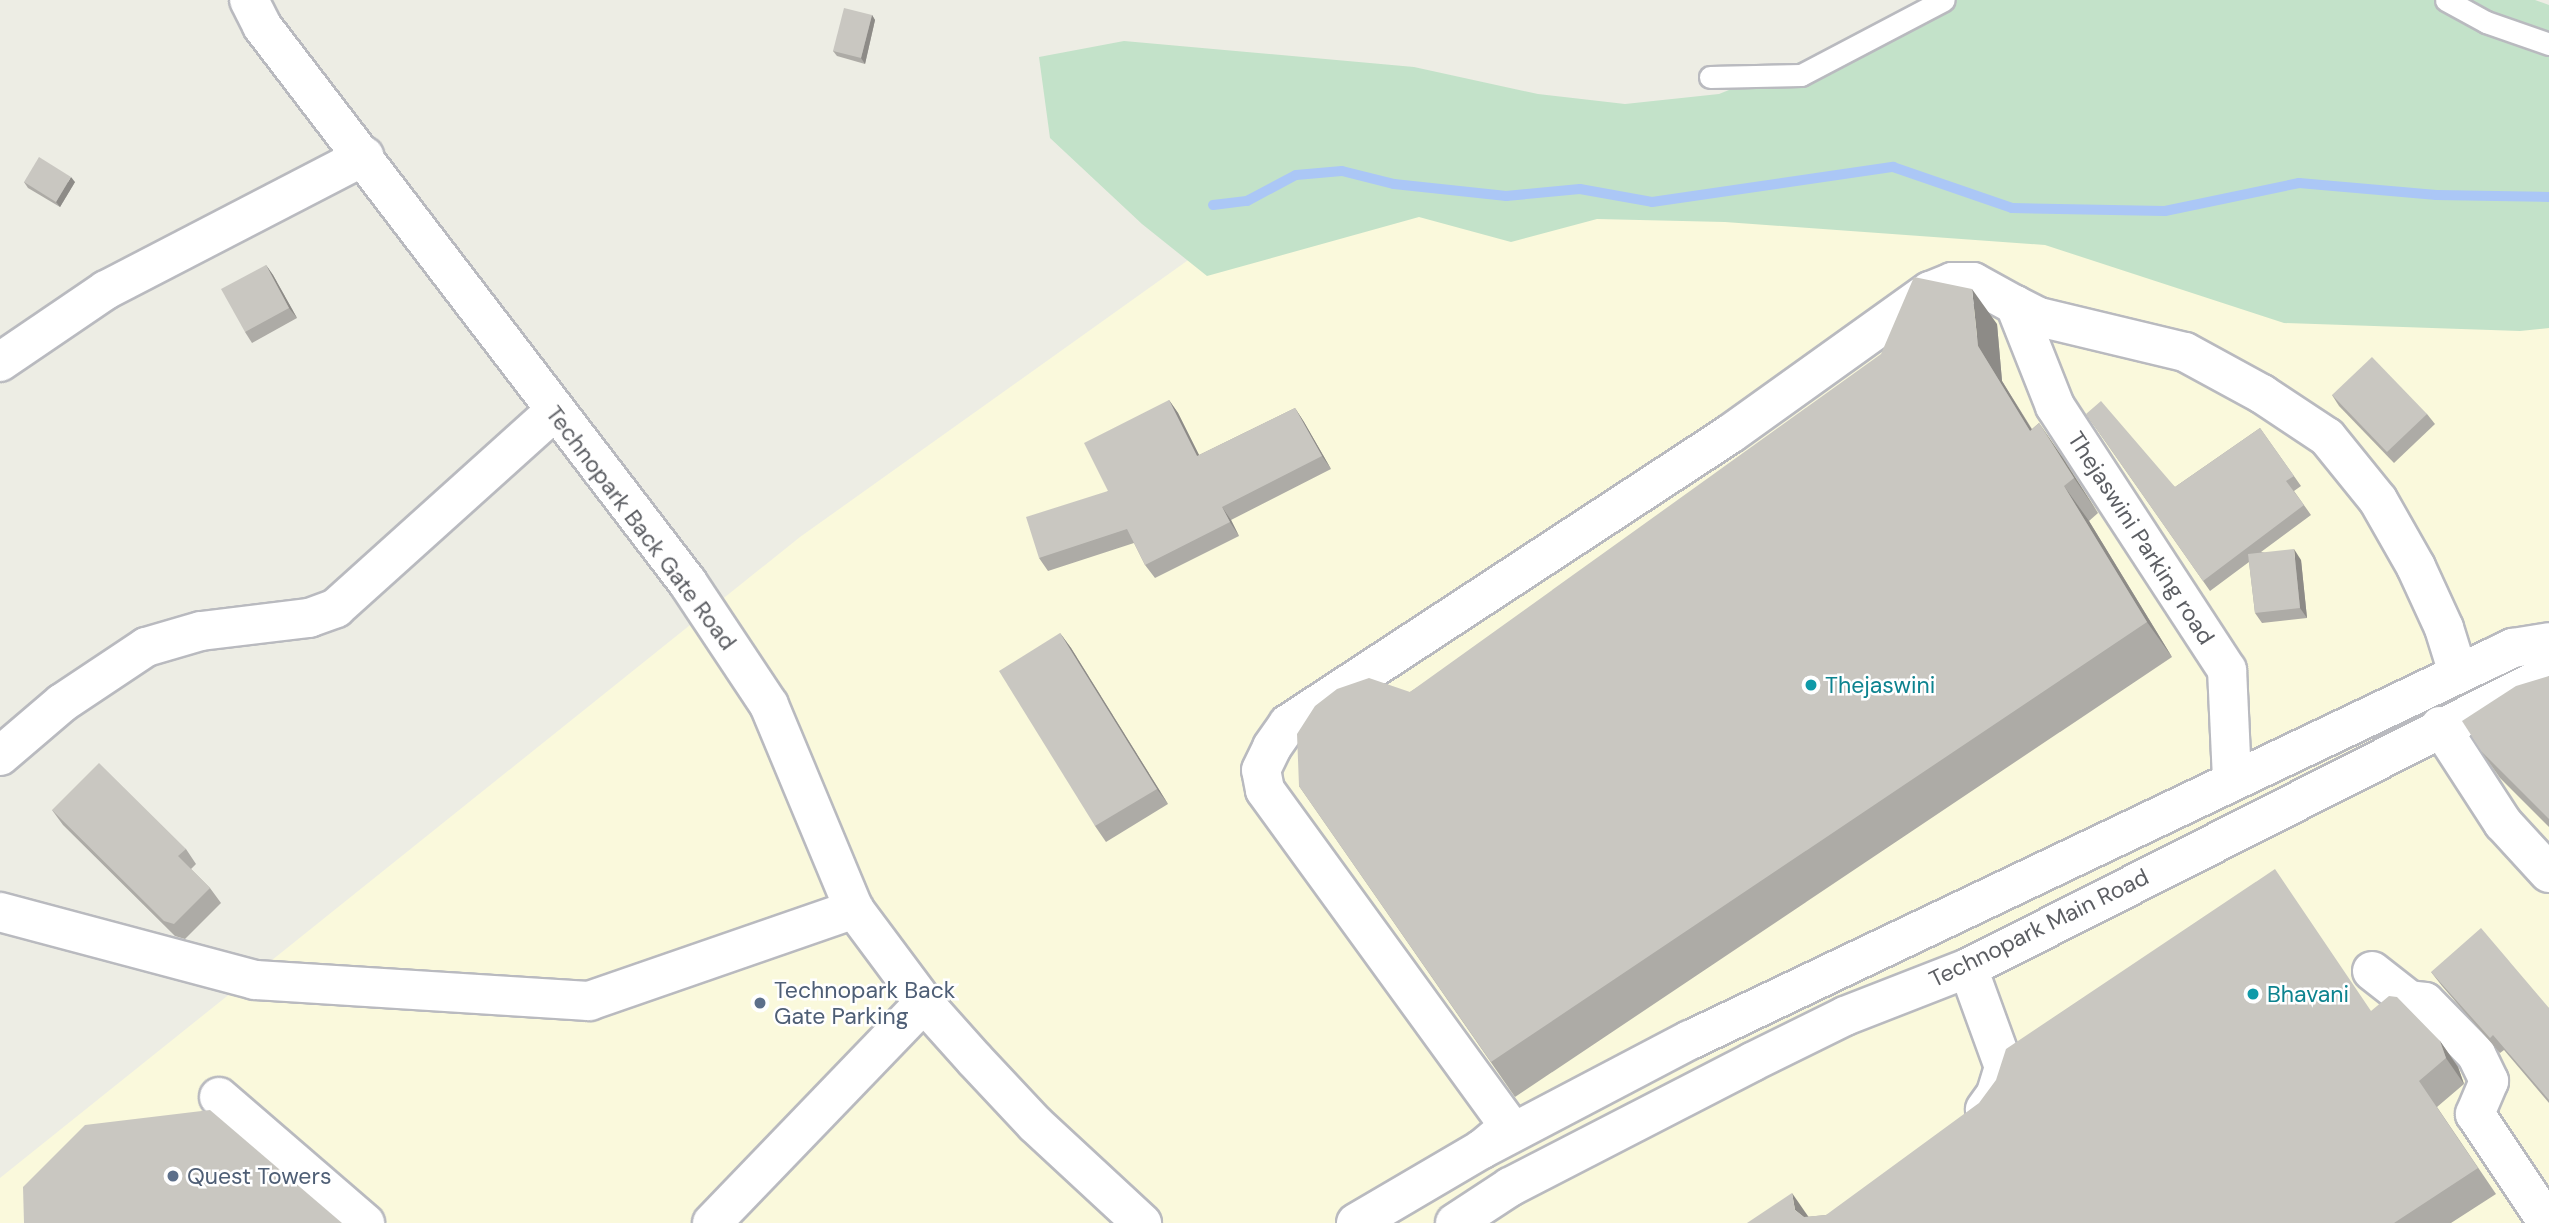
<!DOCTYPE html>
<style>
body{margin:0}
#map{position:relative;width:2549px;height:1223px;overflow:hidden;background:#edede4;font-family:"DM Sans",sans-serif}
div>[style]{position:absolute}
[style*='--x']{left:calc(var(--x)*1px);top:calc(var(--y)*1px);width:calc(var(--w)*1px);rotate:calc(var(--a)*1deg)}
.commercial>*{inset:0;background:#faf9dc}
.green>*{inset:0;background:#c3e2c9}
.stream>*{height:10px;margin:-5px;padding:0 5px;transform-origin:5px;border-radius:5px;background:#abc7f6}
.roads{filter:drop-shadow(2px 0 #b9babf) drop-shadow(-2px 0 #b9babf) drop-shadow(0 2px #b9babf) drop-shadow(0 -2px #b9babf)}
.lane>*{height:21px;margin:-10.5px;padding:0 10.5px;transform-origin:10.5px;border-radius:10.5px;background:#fff}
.street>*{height:38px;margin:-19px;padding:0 19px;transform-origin:19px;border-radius:19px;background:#fff}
.secondary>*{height:38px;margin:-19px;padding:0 19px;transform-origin:19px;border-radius:19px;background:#fff}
.wall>*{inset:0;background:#adaba6}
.shaded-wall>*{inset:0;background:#8d8b87}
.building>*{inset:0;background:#c9c7c1}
.dots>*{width:19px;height:19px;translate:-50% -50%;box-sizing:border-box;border:4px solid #fff;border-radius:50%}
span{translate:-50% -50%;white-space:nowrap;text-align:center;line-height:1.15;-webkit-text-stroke:5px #fff;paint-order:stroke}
.street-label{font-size:23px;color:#5c5e63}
.culture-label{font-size:23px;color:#0d838f}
.left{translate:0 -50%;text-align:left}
.service-label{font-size:23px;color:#4e5e75}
</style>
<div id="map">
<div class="commercial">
<div style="clip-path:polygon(1355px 141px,2549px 255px,2549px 1223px,0 1223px,0 1178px,800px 537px)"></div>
</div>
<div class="green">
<div style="clip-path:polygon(1954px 0,2535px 0,2549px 5px,2549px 328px,2520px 331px,2284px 323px,2045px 245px,1725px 222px,1597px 219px,1511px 242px,1419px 217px,1207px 276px,1142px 224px,1050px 138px,1039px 57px,1124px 41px,1414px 67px,1538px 94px,1625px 104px,1719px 94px)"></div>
</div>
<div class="stream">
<div style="--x:1213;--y:205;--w:34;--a:-7"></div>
<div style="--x:1247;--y:201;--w:55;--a:-28"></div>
<div style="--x:1296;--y:175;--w:46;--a:-5"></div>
<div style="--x:1342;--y:171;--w:54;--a:14"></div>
<div style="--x:1394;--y:184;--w:113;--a:6.1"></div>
<div style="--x:1506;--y:196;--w:74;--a:-5.4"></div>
<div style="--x:1580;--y:189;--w:73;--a:10.2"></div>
<div style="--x:1652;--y:202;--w:244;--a:-8.3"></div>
<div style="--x:1893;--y:167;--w:126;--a:19"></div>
<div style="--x:2012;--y:208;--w:153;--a:1.1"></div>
<div style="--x:2165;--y:211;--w:137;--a:-11.8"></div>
<div style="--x:2299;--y:183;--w:138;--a:5"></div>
<div style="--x:2436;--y:195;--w:113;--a:1"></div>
</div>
<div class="roads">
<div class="lane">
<div style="--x:2446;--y:0;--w:46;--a:28.8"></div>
<div style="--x:2486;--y:22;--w:67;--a:19.2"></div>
<div style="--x:1710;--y:77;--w:91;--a:-1.3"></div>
<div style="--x:1801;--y:75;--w:161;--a:-27.7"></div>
</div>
<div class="street">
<div style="--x:0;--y:362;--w:128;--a:-34.2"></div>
<div style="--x:106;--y:290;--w:291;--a:-27.4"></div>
<div style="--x:2440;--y:726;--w:116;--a:57"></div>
<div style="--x:2503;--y:823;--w:68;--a:47.4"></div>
<div style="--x:0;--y:756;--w:82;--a:-40.5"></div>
<div style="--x:62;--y:703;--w:101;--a:-33.7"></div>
<div style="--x:146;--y:647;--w:57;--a:-16.2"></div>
<div style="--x:201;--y:631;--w:109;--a:-6.9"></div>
<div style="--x:309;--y:618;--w:29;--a:-20"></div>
<div style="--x:336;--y:608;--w:293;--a:-42"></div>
<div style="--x:2232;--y:779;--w:109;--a:-92.6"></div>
<div style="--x:2227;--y:670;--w:315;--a:-123.1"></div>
<div style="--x:2055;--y:406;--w:109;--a:-111.6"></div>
<div style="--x:2015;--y:305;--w:27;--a:27"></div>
<div style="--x:2039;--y:317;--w:150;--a:13.5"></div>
<div style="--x:2185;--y:352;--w:88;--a:28.6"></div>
<div style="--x:2262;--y:394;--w:78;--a:33.5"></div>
<div style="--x:2327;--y:437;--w:81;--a:51"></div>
<div style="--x:2378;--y:500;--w:77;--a:60.4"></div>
<div style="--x:2416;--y:567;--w:67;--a:65.3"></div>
<div style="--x:2444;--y:628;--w:47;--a:72.7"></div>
<div style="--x:0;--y:912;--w:264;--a:14.9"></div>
<div style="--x:255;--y:980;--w:335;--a:3.6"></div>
<div style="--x:589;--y:1001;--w:281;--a:-19.1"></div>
<div style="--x:1968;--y:968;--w:105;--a:70"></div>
<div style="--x:2004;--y:1067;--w:28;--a:107"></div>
<div style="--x:1996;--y:1094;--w:19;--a:126"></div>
<div style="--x:2372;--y:971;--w:47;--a:38.1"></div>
<div style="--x:2409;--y:1000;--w:16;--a:7"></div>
<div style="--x:2425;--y:1002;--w:73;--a:45.6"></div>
<div style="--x:2476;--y:1054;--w:30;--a:64"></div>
<div style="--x:2489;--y:1081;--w:36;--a:113"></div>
<div style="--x:2475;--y:1114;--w:131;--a:56.2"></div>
<div style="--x:219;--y:1097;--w:193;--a:40.8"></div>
<div style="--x:1482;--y:1149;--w:35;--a:-40"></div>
<div style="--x:1509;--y:1126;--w:415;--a:-126"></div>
<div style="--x:1265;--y:790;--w:20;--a:-101"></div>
<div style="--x:1261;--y:770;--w:25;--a:-64"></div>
<div style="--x:1272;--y:747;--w:28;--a:-55"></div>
<div style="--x:1288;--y:724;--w:529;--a:-33.27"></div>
<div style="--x:1730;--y:434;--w:246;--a:-35.6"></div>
<div style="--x:1930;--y:291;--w:24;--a:-22"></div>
<div style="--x:1952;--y:282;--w:21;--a:0"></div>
<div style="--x:1973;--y:282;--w:48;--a:28.7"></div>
<div style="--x:712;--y:1223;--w:306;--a:-46.1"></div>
</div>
<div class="secondary">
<div style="--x:249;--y:0;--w:29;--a:63"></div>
<div style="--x:262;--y:26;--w:701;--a:52.59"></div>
<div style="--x:688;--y:583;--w:146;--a:56.4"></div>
<div style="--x:769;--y:705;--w:221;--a:67.4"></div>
<div style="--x:854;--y:909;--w:117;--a:53.3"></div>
<div style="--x:924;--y:1003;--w:76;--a:48.2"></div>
<div style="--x:975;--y:1060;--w:88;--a:46.8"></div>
<div style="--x:1035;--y:1124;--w:146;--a:42.8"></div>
<div style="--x:2490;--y:659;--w:25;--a:-26"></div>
<div style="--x:2513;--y:648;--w:36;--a:-9"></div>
<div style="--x:1356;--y:1223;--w:146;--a:-30.4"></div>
<div style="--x:1482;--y:1149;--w:235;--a:-27.7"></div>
<div style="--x:1690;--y:1040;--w:912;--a:-25.47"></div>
<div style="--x:1455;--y:1223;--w:66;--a:-33.2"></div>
<div style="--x:1510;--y:1187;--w:272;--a:-27.3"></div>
<div style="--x:1752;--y:1062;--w:104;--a:-26.3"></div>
<div style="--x:1845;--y:1016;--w:132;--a:-21.3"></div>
<div style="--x:1968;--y:968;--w:651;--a:-26.84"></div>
</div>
</div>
<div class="wall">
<div style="clip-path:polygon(872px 15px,875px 20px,865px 64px,837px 56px,833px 51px)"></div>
<div style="clip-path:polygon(24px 182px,75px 182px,60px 207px,28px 188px)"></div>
<div style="clip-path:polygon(266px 265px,273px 275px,297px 318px,252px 343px,245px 332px)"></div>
<div style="clip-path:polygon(1997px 324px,2002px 381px,2032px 429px,2039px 423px,2098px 513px,2089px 521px,2172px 657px,1515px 1097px,1299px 786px,1410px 692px)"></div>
<div style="clip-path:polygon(2332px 395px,2427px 414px,2435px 424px,2394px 463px,2339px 406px)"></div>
<div style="clip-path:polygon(1169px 400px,1178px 413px,1199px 455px,1295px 408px,1304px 422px,1331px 469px,1231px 520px,1239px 536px,1155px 578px,1145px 565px,1134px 543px,1048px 571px,1039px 558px,1108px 491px)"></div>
<div style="clip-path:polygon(2086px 414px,2175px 487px,2260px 428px,2301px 486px,2294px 491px,2311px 515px,2261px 552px,2301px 560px,2307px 618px,2262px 623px,2255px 613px,2249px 562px,2210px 591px)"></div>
<div style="clip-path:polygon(1060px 633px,1071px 648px,1168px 804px,1106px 842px,1095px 826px)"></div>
<div style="clip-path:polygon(2549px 676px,2549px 827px,2500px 778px,2482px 752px)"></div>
<div style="clip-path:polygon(52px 810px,186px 849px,196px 864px,191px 869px,210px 888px,221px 903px,185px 939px,175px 936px,63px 825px)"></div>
<div style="clip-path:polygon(2431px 972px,2549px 1008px,2549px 1103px,2504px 1050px,2500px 1053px,2442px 986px)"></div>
<div style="clip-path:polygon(2372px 1011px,2440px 1041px,2458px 1067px,2464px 1084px,2437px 1107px,2496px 1194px,2451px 1223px,1747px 1223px,1826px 1215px)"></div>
</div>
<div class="shaded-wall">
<div style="clip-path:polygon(872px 15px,875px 20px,865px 64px,861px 58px)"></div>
<div style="clip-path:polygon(71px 177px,75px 182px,60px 207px,56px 202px)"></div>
<div style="clip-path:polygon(266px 265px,273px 275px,297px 318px,289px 308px)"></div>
<div style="clip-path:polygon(1972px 289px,1997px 324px,2002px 381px,2054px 466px,2030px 431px,1978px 346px)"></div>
<div style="clip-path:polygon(1169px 400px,1178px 413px,1206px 469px,1197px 456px)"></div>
<div style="clip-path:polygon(1295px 408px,1304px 422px,1331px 469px,1322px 456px)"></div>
<div style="clip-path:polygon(2039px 423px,2063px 458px,2098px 513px,2074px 478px)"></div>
<div style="clip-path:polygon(2064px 486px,2089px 521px,2172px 657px,2147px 622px)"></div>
<div style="clip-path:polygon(1222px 507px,1231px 520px,1239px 536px,1230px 522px)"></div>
<div style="clip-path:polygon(2294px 549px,2301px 560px,2307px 618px,2300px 608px)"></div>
<div style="clip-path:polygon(1060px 633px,1071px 648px,1168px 804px,1157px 789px)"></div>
<div style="clip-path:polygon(2440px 1041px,2458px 1067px,2464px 1084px,2446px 1058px)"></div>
<div style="clip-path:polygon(1792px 1193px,1810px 1219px,1811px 1223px,1795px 1210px)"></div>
</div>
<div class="building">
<div style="clip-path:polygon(844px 8px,872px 15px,861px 58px,833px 51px)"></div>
<div style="clip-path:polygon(39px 157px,71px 177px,56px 202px,24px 182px)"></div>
<div style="clip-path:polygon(266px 265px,289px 308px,245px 332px,221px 289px)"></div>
<div style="clip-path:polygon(1914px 277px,1972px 289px,1978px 346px,2030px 431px,2039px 423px,2074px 478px,2064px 486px,2147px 622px,1491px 1062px,1299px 786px,1297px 734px,1315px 706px,1337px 689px,1369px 678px,1410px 692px,1881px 354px)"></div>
<div style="clip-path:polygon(2372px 357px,2427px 414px,2387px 452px,2332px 395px)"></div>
<div style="clip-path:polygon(1169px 400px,1197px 456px,1295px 408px,1322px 456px,1222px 507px,1230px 522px,1145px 565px,1127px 529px,1039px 558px,1026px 517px,1108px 491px,1084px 443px)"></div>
<div style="clip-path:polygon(2101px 401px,2175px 487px,2260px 428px,2294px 476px,2286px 481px,2304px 505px,2203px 581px,2086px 414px)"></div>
<div style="clip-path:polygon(2294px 549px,2300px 608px,2255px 613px,2248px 554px)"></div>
<div style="clip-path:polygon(1060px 633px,1157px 789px,1095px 826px,999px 671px)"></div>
<div style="clip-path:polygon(2549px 676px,2549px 819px,2482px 752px,2462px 721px,2516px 686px)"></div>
<div style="clip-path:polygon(99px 763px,186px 849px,178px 856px,210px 888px,174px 924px,164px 921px,52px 810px)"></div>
<div style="clip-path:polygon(2275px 869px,2371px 1011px,2389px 996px,2397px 997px,2440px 1041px,2446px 1058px,2419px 1081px,2478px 1168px,2394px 1223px,1747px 1223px,1792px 1193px,1795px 1210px,1804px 1217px,1826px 1215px,1979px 1103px,1996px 1080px,2006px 1049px)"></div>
<div style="clip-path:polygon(2481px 928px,2549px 1008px,2549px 1100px,2493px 1035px,2490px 1038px,2431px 972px)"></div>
<div style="clip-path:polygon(210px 1110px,342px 1223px,24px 1223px,23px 1187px,85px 1125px)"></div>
</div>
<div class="dots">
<div style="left:1811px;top:685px;background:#0f9aa8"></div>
<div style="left:2253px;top:994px;background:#0f9aa8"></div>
<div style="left:760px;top:1003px;background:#5c6f8a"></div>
<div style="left:173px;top:1176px;background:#5c6f8a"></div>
</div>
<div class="street-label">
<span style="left:641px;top:528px;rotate:53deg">Technopark Back Gate Road</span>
<span style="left:2141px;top:538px;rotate:57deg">Thejaswini Parking road</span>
<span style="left:2039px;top:928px;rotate:-26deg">Technopark Main Road</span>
</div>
<div class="culture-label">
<span class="left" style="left:1825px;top:685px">Thejaswini</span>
<span class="left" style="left:2267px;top:994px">Bhavani</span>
</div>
<div class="service-label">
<span class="left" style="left:774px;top:1003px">Technopark Back<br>Gate Parking</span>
<span class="left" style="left:187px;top:1176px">Quest Towers</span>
</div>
</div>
